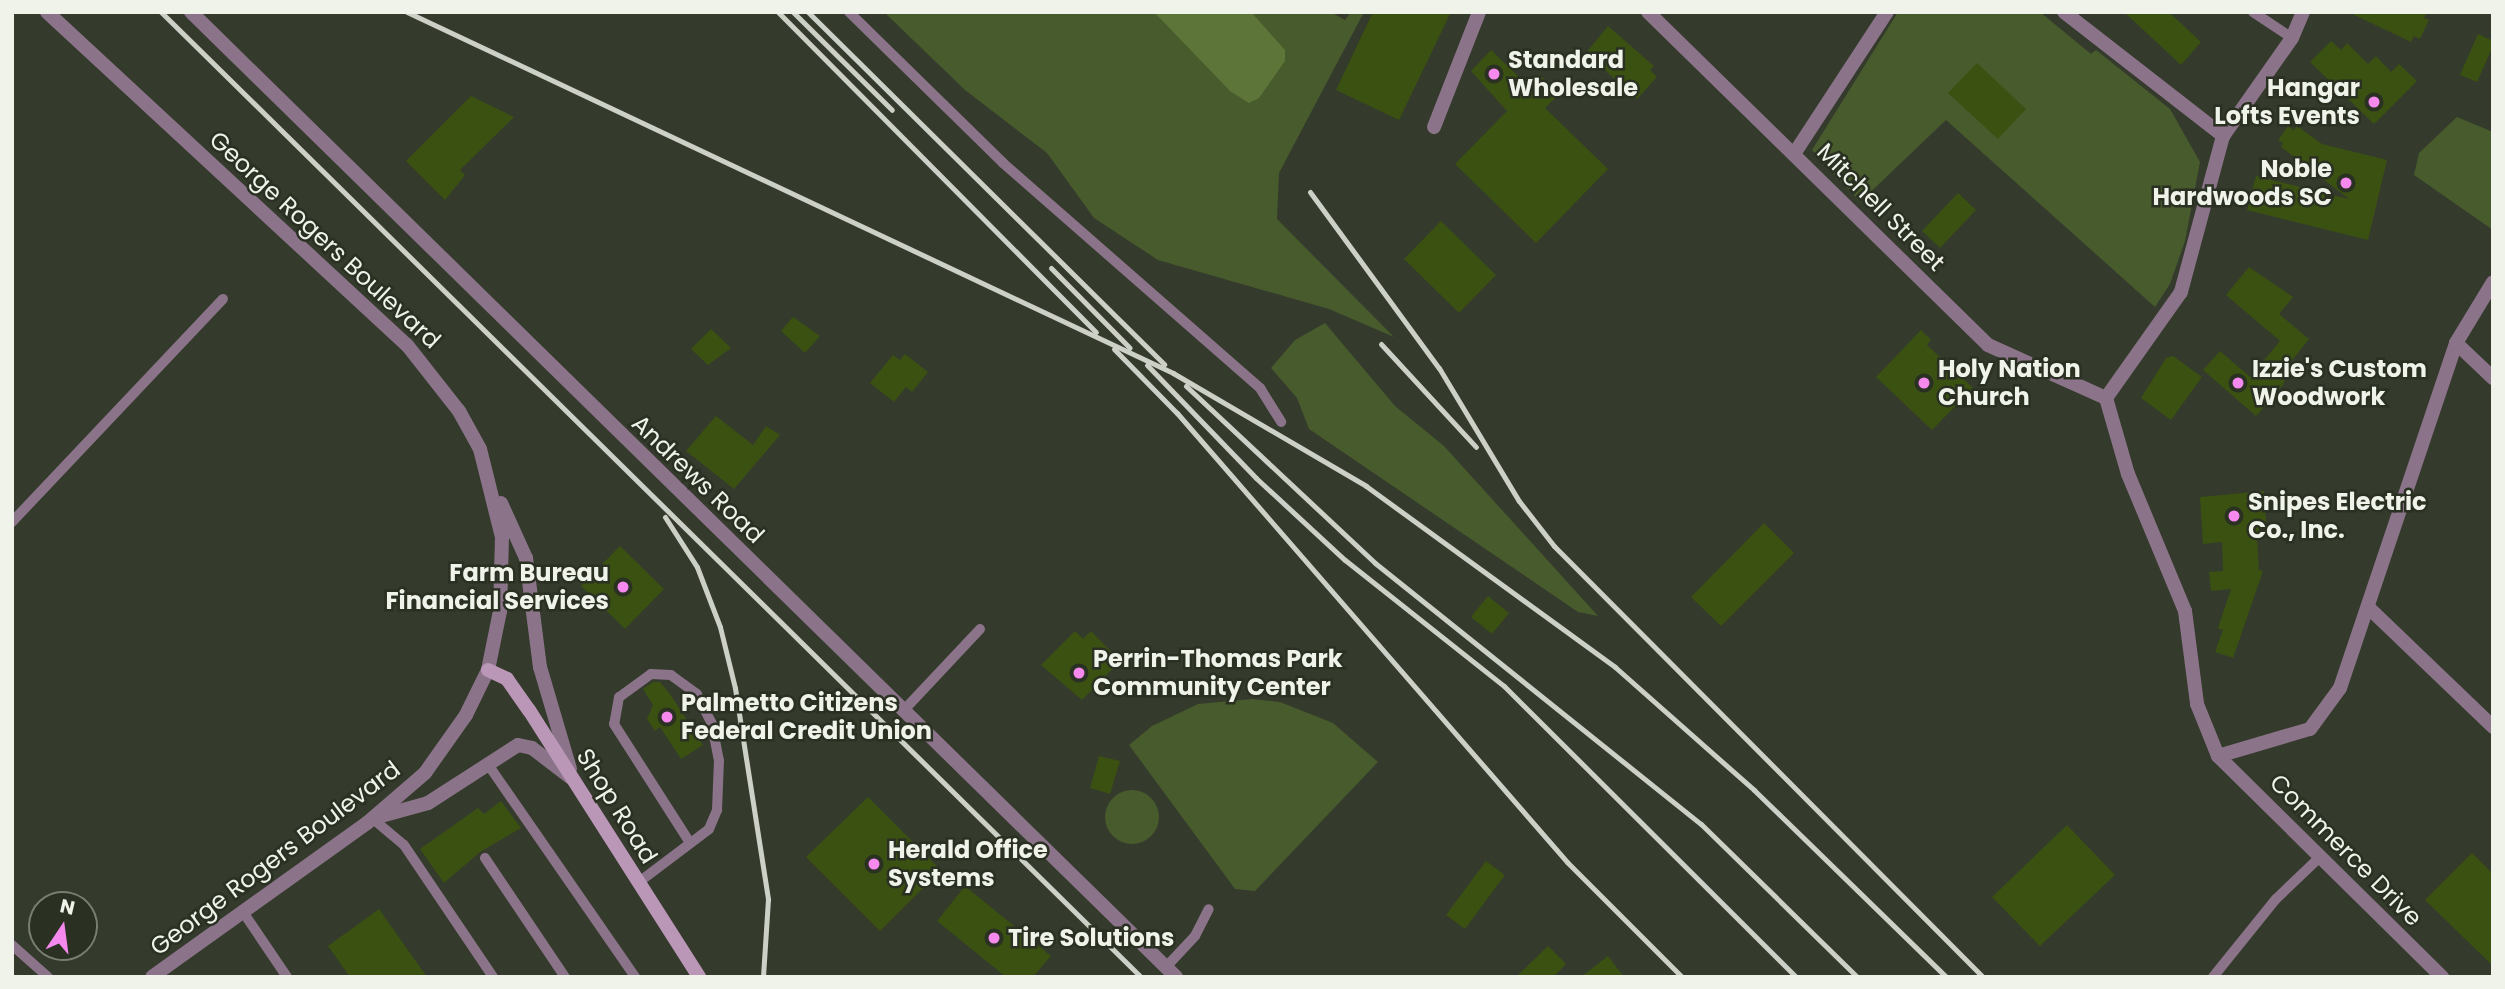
<!DOCTYPE html>
<style>
body{margin:0}
#map{position:relative;width:2505px;height:989px;overflow:hidden;background:#343a2c;font-family:Poppins,sans-serif}
div>[style]{position:absolute}
[style*='--x']{left:calc(var(--x)*1px);top:calc(var(--y)*1px);width:calc(var(--w)*1px);rotate:calc(var(--a)*1deg)}
.green>*{inset:0;background:#485b2c}
.round{border-radius:50%}
.water>*{inset:0;background:#5d7538}
.building>*{inset:0;background:#3b5112}
.lane>*{height:10px;margin:-5px;padding:0 5px;transform-origin:5px;border-radius:5px;background:#8b7489}
.street>*{height:14px;margin:-7px;padding:0 7px;transform-origin:7px;border-radius:7px;background:#8b7489}
.secondary>*{height:14px;margin:-7px;padding:0 7px;transform-origin:7px;border-radius:7px;background:#ba96b7}
.rail>*{height:5px;margin:-2.5px;padding:0 2.5px;transform-origin:2.5px;border-radius:2.5px;background:#ccd0c6}
.dots>*{width:19px;height:19px;translate:-50% -50%;box-sizing:border-box;border:4px solid #2a3022;border-radius:50%}
span{translate:-50% -50%;white-space:nowrap;text-align:center;line-height:1.15;-webkit-text-stroke:5px #2a3022;paint-order:stroke}
.poi-label{font-size:24px;color:#eff3ea;font-weight:700}
.left{translate:0 -50%;text-align:left}
.right{translate:-100% -50%;text-align:right}
.street-label{font-size:24px;color:#eff3ea}
.frame{position:absolute;inset:0;border:14px solid #eff3ea;pointer-events:none}
.north{position:absolute;left:28px;top:891px;width:70px;height:70px;box-sizing:border-box;background:#2a3022;border:2px solid #797e72;border-radius:50%;rotate:13deg;font-size:19px;font-weight:700;line-height:28px;text-align:center;color:#eff3ea}
.north::after{content:'';display:block;margin:auto;width:24px;height:32px;background:#f589ee;clip-path:polygon(50% 0,100% 100%,50% 72%,0 100%)}
</style>
<div id="map">
<div class="green">
<div style="clip-path:polygon(884px 12px,1331px 12px,1345px 20px,1351px 12px,1364px 12px,1279px 173px,1277px 219px,1394px 337px,1329px 309px,1158px 260px,1094px 218px,1047px 153px,965px 90px)"></div>
<div style="clip-path:polygon(1898px 12px,2040px 12px,2091px 54px,2096px 50px,2170px 109px,2200px 162px,2185px 241px,2170px 284px,2155px 307px,1946px 120px,1860px 202px,1812px 150px)"></div>
<div style="clip-path:polygon(2457px 117px,2493px 132px,2493px 230px,2414px 175px,2419px 153px)"></div>
<div style="clip-path:polygon(1325px 323px,1395px 406px,1444px 446px,1598px 616px,1578px 612px,1309px 429px,1297px 398px,1271px 368px,1295px 340px)"></div>
<div style="clip-path:polygon(1252px 699px,1280px 702px,1333px 723px,1378px 762px,1255px 891px,1235px 889px,1129px 745px,1152px 726px,1198px 704px)"></div>
<div class="round" style="left:1105px;top:790px;width:54px;height:54px"></div>
</div>
<div class="water">
<div style="clip-path:polygon(1154px 12px,1251px 12px,1285px 50px,1285px 61px,1259px 98px,1249px 103px,1230px 91px)"></div>
</div>
<div class="building">
<div style="clip-path:polygon(1373px 12px,1451px 12px,1399px 120px,1336px 90px)"></div>
<div style="clip-path:polygon(2124px 12px,2169px 12px,2201px 42px,2181px 65px)"></div>
<div style="clip-path:polygon(2348px 12px,2427px 12px,2424px 18px,2429px 20px,2420px 39px,2414px 36px,2411px 42px)"></div>
<div style="clip-path:polygon(1608px 26px,1654px 66px,1650px 70px,1657px 77px,1637px 99px,1586px 53px)"></div>
<div style="clip-path:polygon(2478px 34px,2493px 41px,2493px 46px,2477px 82px,2460px 75px)"></div>
<div style="clip-path:polygon(2331px 41px,2341px 50px,2347px 43px,2368px 64px,2376px 56px,2391px 72px,2399px 64px,2417px 81px,2374px 124px,2310px 62px)"></div>
<div style="clip-path:polygon(1491px 50px,1527px 85px,1539px 74px,1559px 94px,1545px 108px,1608px 169px,1536px 243px,1455px 164px,1507px 111px,1471px 71px)"></div>
<div style="clip-path:polygon(1977px 63px,2026px 109px,1998px 139px,1948px 93px)"></div>
<div style="clip-path:polygon(471px 96px,514px 117px,460px 170px,465px 175px,445px 200px,406px 161px)"></div>
<div style="clip-path:polygon(2288px 126px,2294px 130px,2297px 126px,2322px 144px,2387px 160px,2368px 240px,2247px 210px,2256px 176px,2349px 199px,2281px 147px,2283px 143px,2278px 140px)"></div>
<div style="clip-path:polygon(1958px 193px,1976px 210px,1940px 248px,1922px 231px)"></div>
<div style="clip-path:polygon(1441px 221px,1496px 275px,1459px 313px,1404px 259px)"></div>
<div style="clip-path:polygon(2249px 267px,2293px 297px,2279px 314px,2309px 339px,2282px 373px,2286px 376px,2283px 385px,2256px 416px,2203px 370px,2220px 351px,2250px 377px,2280px 341px,2226px 295px)"></div>
<div style="clip-path:polygon(793px 317px,820px 336px,805px 353px,781px 331px)"></div>
<div style="clip-path:polygon(711px 329px,731px 348px,708px 365px,691px 349px)"></div>
<div style="clip-path:polygon(1921px 330px,1931px 340px,1927px 345px,1973px 388px,1932px 430px,1876px 377px)"></div>
<div style="clip-path:polygon(905px 354px,928px 372px,912px 392px,906px 387px,894px 402px,870px 383px,893px 355px,900px 360px)"></div>
<div style="clip-path:polygon(2173px 356px,2202px 377px,2171px 420px,2141px 398px,2166px 358px)"></div>
<div style="clip-path:polygon(716px 416px,753px 445px,766px 426px,780px 435px,734px 489px,686px 451px)"></div>
<div style="clip-path:polygon(2264px 491px,2267px 535px,2257px 535px,2259px 570px,2263px 571px,2233px 658px,2215px 652px,2223px 630px,2218px 628px,2231px 589px,2211px 591px,2209px 572px,2223px 571px,2222px 542px,2203px 544px,2200px 497px)"></div>
<div style="clip-path:polygon(1764px 523px,1794px 553px,1721px 626px,1691px 597px)"></div>
<div style="clip-path:polygon(620px 546px,664px 589px,625px 629px,581px 586px)"></div>
<div style="clip-path:polygon(1488px 596px,1509px 613px,1492px 634px,1471px 617px)"></div>
<div style="clip-path:polygon(1075px 631px,1083px 639px,1091px 631px,1120px 661px,1082px 700px,1041px 665px)"></div>
<div style="clip-path:polygon(653px 682px,660px 682px,670px 694px,703px 745px,681px 759px,660px 727px,655px 731px,647px 719px,653px 705px,643px 689px)"></div>
<div style="clip-path:polygon(1099px 756px,1120px 761px,1110px 794px,1090px 788px)"></div>
<div style="clip-path:polygon(868px 797px,941px 870px,880px 931px,806px 857px)"></div>
<div style="clip-path:polygon(501px 801px,521px 828px,480px 852px,444px 883px,420px 849px,478px 808px,484px 814px)"></div>
<div style="clip-path:polygon(2067px 825px,2115px 875px,2040px 946px,1992px 897px)"></div>
<div style="clip-path:polygon(2472px 853px,2493px 874px,2493px 966px,2425px 900px)"></div>
<div style="clip-path:polygon(1486px 861px,1505px 875px,1465px 929px,1446px 915px)"></div>
<div style="clip-path:polygon(965px 886px,1051px 956px,1033px 977px,1006px 977px,937px 921px)"></div>
<div style="clip-path:polygon(379px 909px,427px 977px,350px 977px,328px 946px)"></div>
<div style="clip-path:polygon(1548px 946px,1566px 964px,1553px 977px,1516px 977px)"></div>
<div style="clip-path:polygon(1608px 956px,1624px 977px,1581px 977px)"></div>
</div>
<div class="lane">
<div style="--x:849;--y:12;--w:216;--a:44.4"></div>
<div style="--x:1003;--y:163;--w:342;--a:41.2"></div>
<div style="--x:1260;--y:388;--w:40;--a:58"></div>
<div style="--x:2253;--y:12;--w:47;--a:33.7"></div>
<div style="--x:12;--y:522;--w:307;--a:-46.6"></div>
<div style="--x:904;--y:710;--w:111;--a:-46.8"></div>
<div style="--x:487;--y:763;--w:260;--a:55.3"></div>
<div style="--x:373;--y:819;--w:40;--a:40"></div>
<div style="--x:404;--y:845;--w:159;--a:56"></div>
<div style="--x:485;--y:858;--w:143;--a:56.1"></div>
<div style="--x:639;--y:882;--w:88;--a:-37.1"></div>
<div style="--x:709;--y:829;--w:21;--a:-67"></div>
<div style="--x:717;--y:810;--w:49;--a:-87.7"></div>
<div style="--x:719;--y:761;--w:38;--a:-101"></div>
<div style="--x:712;--y:724;--w:34;--a:-117"></div>
<div style="--x:697;--y:694;--w:32;--a:-144"></div>
<div style="--x:671;--y:675;--w:20;--a:-177"></div>
<div style="--x:651;--y:674;--w:39;--a:144"></div>
<div style="--x:619;--y:697;--w:27;--a:100"></div>
<div style="--x:614;--y:724;--w:141;--a:57.4"></div>
<div style="--x:243;--y:912;--w:78;--a:55.9"></div>
<div style="--x:12;--y:945;--w:48;--a:41.6"></div>
<div style="--x:1166;--y:967;--w:42;--a:-46.9"></div>
<div style="--x:1195;--y:936;--w:30;--a:-63"></div>
<div style="--x:2213;--y:977;--w:100;--a:-51.1"></div>
<div style="--x:2276;--y:899;--w:61;--a:-43.7"></div>
</div>
<div class="street">
<div style="--x:47;--y:12;--w:490;--a:42.8"></div>
<div style="--x:407;--y:345;--w:84;--a:51.8"></div>
<div style="--x:459;--y:411;--w:43;--a:61.1"></div>
<div style="--x:480;--y:449;--w:91;--a:76"></div>
<div style="--x:502;--y:537;--w:74;--a:91.5"></div>
<div style="--x:500;--y:611;--w:60;--a:101.5"></div>
<div style="--x:488;--y:670;--w:50;--a:116.1"></div>
<div style="--x:466;--y:715;--w:71;--a:125.3"></div>
<div style="--x:425;--y:773;--w:77;--a:139.2"></div>
<div style="--x:367;--y:823;--w:264;--a:144.4"></div>
<div style="--x:191;--y:12;--w:1379;--a:44.41"></div>
<div style="--x:1648;--y:12;--w:476;--a:44.4"></div>
<div style="--x:1988;--y:345;--w:129;--a:24.2"></div>
<div style="--x:2064;--y:12;--w:202;--a:37.9"></div>
<div style="--x:2303;--y:12;--w:28;--a:113"></div>
<div style="--x:2292;--y:38;--w:120;--a:125.1"></div>
<div style="--x:2223;--y:136;--w:162;--a:105.1"></div>
<div style="--x:2181;--y:292;--w:130;--a:125.3"></div>
<div style="--x:2106;--y:398;--w:79;--a:73.9"></div>
<div style="--x:2128;--y:474;--w:148;--a:67.4"></div>
<div style="--x:2185;--y:611;--w:94;--a:82.6"></div>
<div style="--x:2197;--y:704;--w:56;--a:68"></div>
<div style="--x:2218;--y:756;--w:315;--a:44.6"></div>
<div style="--x:1434;--y:127;--w:123;--a:-68.6"></div>
<div style="--x:1794;--y:154;--w:170;--a:-56.8"></div>
<div style="--x:2456;--y:343;--w:51;--a:43.4"></div>
<div style="--x:501;--y:503;--w:60;--a:65.6"></div>
<div style="--x:526;--y:558;--w:110;--a:82.7"></div>
<div style="--x:540;--y:667;--w:106;--a:73.6"></div>
<div style="--x:2369;--y:608;--w:172;--a:43.8"></div>
<div style="--x:2218;--y:756;--w:96;--a:-16.4"></div>
<div style="--x:2310;--y:729;--w:51;--a:-53.8"></div>
<div style="--x:2340;--y:688;--w:364;--a:-71.4"></div>
<div style="--x:2456;--y:343;--w:71;--a:-58.8"></div>
<div style="--x:381;--y:816;--w:49;--a:-15.5"></div>
<div style="--x:428;--y:803;--w:107;--a:-32.8"></div>
<div style="--x:518;--y:745;--w:14;--a:12"></div>
<div style="--x:532;--y:748;--w:48;--a:37.3"></div>
</div>
<div class="secondary">
<div style="--x:488;--y:670;--w:21;--a:25"></div>
<div style="--x:507;--y:679;--w:38;--a:55"></div>
<div style="--x:529;--y:710;--w:317;--a:57.5"></div>
</div>
<div class="rail">
<div style="--x:161;--y:12;--w:1375;--a:44.56"></div>
<div style="--x:407;--y:12;--w:847;--a:25.23"></div>
<div style="--x:1173;--y:373;--w:224;--a:30.3"></div>
<div style="--x:1366;--y:486;--w:308;--a:36"></div>
<div style="--x:1615;--y:667;--w:186;--a:41.5"></div>
<div style="--x:1754;--y:790;--w:268;--a:44.2"></div>
<div style="--x:778;--y:12;--w:451;--a:45.2"></div>
<div style="--x:793;--y:12;--w:139;--a:44.7"></div>
<div style="--x:808;--y:12;--w:501;--a:44.68"></div>
<div style="--x:1310;--y:192;--w:218;--a:53.8"></div>
<div style="--x:1439;--y:368;--w:155;--a:59"></div>
<div style="--x:1519;--y:501;--w:57;--a:52.1"></div>
<div style="--x:1554;--y:546;--w:608;--a:45.13"></div>
<div style="--x:1051;--y:268;--w:112;--a:45.4"></div>
<div style="--x:1381;--y:344;--w:140;--a:47.3"></div>
<div style="--x:1114;--y:349;--w:90;--a:45.5"></div>
<div style="--x:1177;--y:413;--w:595;--a:49.02"></div>
<div style="--x:1567;--y:862;--w:163;--a:45"></div>
<div style="--x:1147;--y:365;--w:157;--a:46"></div>
<div style="--x:1256;--y:478;--w:121;--a:42.7"></div>
<div style="--x:1345;--y:560;--w:203;--a:38.4"></div>
<div style="--x:1504;--y:686;--w:412;--a:44.9"></div>
<div style="--x:1186;--y:386;--w:259;--a:43.1"></div>
<div style="--x:1375;--y:563;--w:418;--a:38.7"></div>
<div style="--x:1701;--y:824;--w:219;--a:44.4"></div>
<div style="--x:665;--y:517;--w:59;--a:57.4"></div>
<div style="--x:697;--y:567;--w:64;--a:69"></div>
<div style="--x:720;--y:627;--w:63;--a:76.2"></div>
<div style="--x:735;--y:688;--w:214;--a:81.1"></div>
<div style="--x:768;--y:899;--w:78;--a:93.7"></div>
</div>
<div class="dots">
<div style="left:1494px;top:74px;background:#f589ee"></div>
<div style="left:2374px;top:102px;background:#f589ee"></div>
<div style="left:2346px;top:183px;background:#f589ee"></div>
<div style="left:1924px;top:383px;background:#f589ee"></div>
<div style="left:2238px;top:383px;background:#f589ee"></div>
<div style="left:2234px;top:516px;background:#f589ee"></div>
<div style="left:623px;top:587px;background:#f589ee"></div>
<div style="left:1079px;top:673px;background:#f589ee"></div>
<div style="left:667px;top:717px;background:#f589ee"></div>
<div style="left:874px;top:864px;background:#f589ee"></div>
<div style="left:994px;top:938px;background:#f589ee"></div>
</div>
<div class="poi-label">
<span class="left" style="left:1508px;top:74px">Standard<br>Wholesale</span>
<span class="right" style="left:2360px;top:102px">Hangar<br>Lofts Events</span>
<span class="right" style="left:2332px;top:183px">Noble<br>Hardwoods SC</span>
<span class="left" style="left:1938px;top:383px">Holy Nation<br>Church</span>
<span class="left" style="left:2252px;top:383px">Izzie's Custom<br>Woodwork</span>
<span class="left" style="left:2248px;top:516px">Snipes Electric<br>Co., Inc.</span>
<span class="right" style="left:609px;top:587px">Farm Bureau<br>Financial Services</span>
<span class="left" style="left:1093px;top:673px">Perrin-Thomas Park<br>Community Center</span>
<span class="left" style="left:681px;top:717px">Palmetto Citizens<br>Federal Credit Union</span>
<span class="left" style="left:888px;top:864px">Herald Office<br>Systems</span>
<span class="left" style="left:1008px;top:938px">Tire Solutions</span>
</div>
<div class="street-label">
<span style="left:1881px;top:207px;rotate:45deg">Mitchell Street</span>
<span style="left:325px;top:240px;rotate:43deg">George Rogers Boulevard</span>
<span style="left:698px;top:479px;rotate:44deg">Andrews Road</span>
<span style="left:617px;top:806px;rotate:58deg">Shop Road</span>
<span style="left:2346px;top:850px;rotate:45deg">Commerce Drive</span>
<span style="left:275px;top:858px;rotate:-37deg">George Rogers Boulevard</span>
</div>
<div class="frame"></div>
<div class="north">N</div>
</div>
